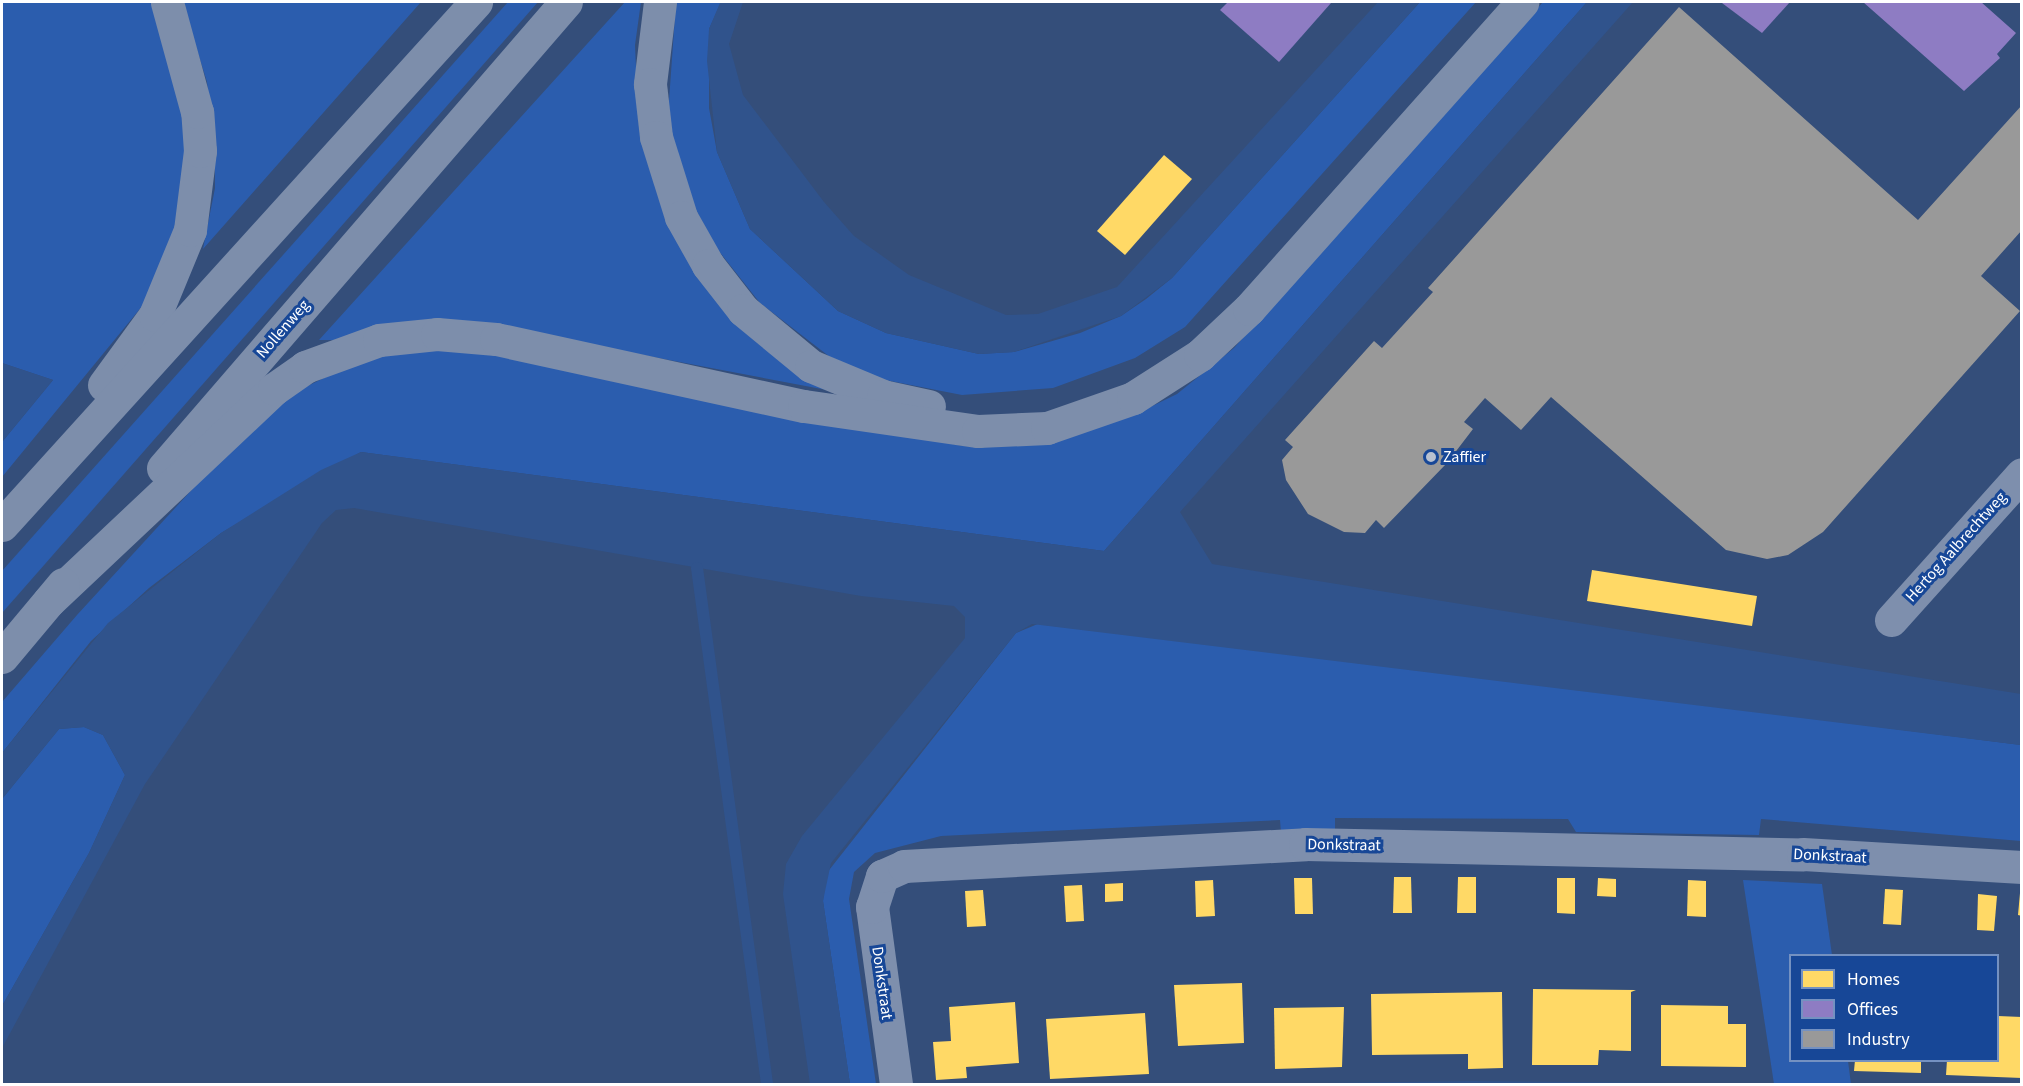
<!DOCTYPE html>
<style>
body{margin:0}
#map{position:relative;width:2023px;height:1086px;overflow:hidden;background:#344e7a;font-family:"Source Sans 3",sans-serif}
div>[style]{position:absolute}
[style*='--x']{left:calc(var(--x)*1px);top:calc(var(--y)*1px);width:calc(var(--w)*1px);rotate:calc(var(--a)*1deg)}
.green>*{inset:0;background:#2b5dae}
.water>*{inset:0;background:#30538c}
.homes>*{inset:0;background:#ffd966}
.offices>*{inset:0;background:#8e7cc3}
.industry>*{inset:0;background:#999}
.stream>*{height:12px;margin:-6px;padding:0 6px;transform-origin:6px;border-radius:6px;background:#30538c}
.minor>*{height:33px;margin:-16.5px;padding:0 16.5px;transform-origin:16.5px;border-radius:16.5px;background:#7e8fad}
.trunk>*{height:33px;margin:-16.5px;padding:0 16.5px;transform-origin:16.5px;border-radius:16.5px;background:#7d8eab}
.dots>*{width:16px;height:16px;translate:-50% -50%;box-sizing:border-box;border:3px solid #174797;border-radius:50%}
span{translate:-50% -50%;white-space:nowrap;text-align:center;line-height:1.15;-webkit-text-stroke:6px #174797;paint-order:stroke}
.street-label{font-size:16px;color:#fff}
.poi-label{font-size:16px;color:#fff}
.left{translate:0 -50%;text-align:left}
.frame{position:absolute;inset:0;border:3px solid #fff;pointer-events:none}
.legend{position:absolute;left:1789px;top:954px;width:210px;height:108px;box-sizing:border-box;background:#174797;border:2px solid #7491c1;margin:0;padding:8px 10px;list-style:none;font-size:18px;color:#fff}
.legend li{display:flex;align-items:center;gap:12px;height:30px}
.legend b{width:30px;border:2px solid #7491c1}
</style>
<div id="map">
<div class="green">
<div style="clip-path:polygon(2px 2px,153px 2px,177px 72px,187px 153px,174px 237px,148px 299px,2px 477px,2px 442px,53px 380px,2px 363px)"></div>
<div style="clip-path:polygon(182px 2px,421px 2px,203px 249px,215px 188px,215px 149px,207px 82px)"></div>
<div style="clip-path:polygon(508px 2px,538px 2px,2px 613px,2px 571px)"></div>
<div style="clip-path:polygon(625px 2px,641px 2px,635px 45px,638px 112px,665px 218px,832px 391px,569px 341px,319px 340px)"></div>
<div style="clip-path:polygon(676px 2px,721px 2px,709px 29px,709px 108px,717px 152px,750px 229px,838px 311px,886px 333px,979px 354px,1014px 352px,1080px 333px,1121px 316px,1146px 299px,1172px 278px,1420px 2px,1476px 2px,1185px 327px,1135px 358px,1053px 388px,962px 395px,880px 379px,830px 357px,760px 303px,718px 250px,679px 179px,668px 115px)"></div>
<div style="clip-path:polygon(1543px 2px,1587px 2px,1104px 551px,361px 452px,221px 533px,149px 588px,91px 641px,2px 753px,2px 702px,77px 615px,254px 422px,289px 395px,359px 361px,411px 350px,479px 350px,963px 446px,989px 447px,1140px 412px,1177px 394px,1234px 348px)"></div>
<div style="clip-path:polygon(1045px 621px,2021px 745px,2021px 841px,1761px 819px,1759px 835px,1576px 832px,1568px 819px,1335px 818px,1335px 831px,1281px 833px,1280px 820px,941px 836px,875px 853px,854px 872px,849px 899px,876px 1084px,850px 1084px,823px 901px,826px 874px,1016px 633px)"></div>
<div style="clip-path:polygon(84px 727px,103px 735px,125px 775px,89px 853px,2px 1006px,2px 799px,59px 729px)"></div>
<div style="clip-path:polygon(1743px 880px,1822px 884px,1832px 955px,1790px 956px,1790px 1060px,1848px 1061px,1851px 1084px,1774px 1084px)"></div>
</div>
<div class="water">
<div style="clip-path:polygon(743px 2px,729px 44px,743px 95px,824px 202px,854px 236px,909px 275px,1006px 315px,1038px 314px,1117px 287px,1378px 2px,1420px 2px,1172px 278px,1121px 316px,1014px 352px,979px 354px,886px 333px,838px 311px,750px 229px,717px 152px,707px 61px,709px 29px,720px 3px)"></div>
<div style="clip-path:polygon(1587px 2px,1633px 2px,1180px 512px,1212px 564px,2021px 694px,2021px 745px,1032px 624px,1016px 633px,831px 863px,823px 901px,850px 1084px,810px 1084px,783px 894px,786px 864px,802px 836px,965px 638px,965px 617px,954px 606px,861px 596px,354px 508px,336px 510px,322px 523px,145px 784px,2px 1048px,2px 1006px,89px 853px,125px 775px,103px 735px,84px 727px,59px 729px,2px 799px,2px 753px,108px 623px,221px 533px,321px 470px,361px 452px,1104px 551px)"></div>
<div style="clip-path:polygon(2px 363px,53px 380px,2px 442px)"></div>
<div style="clip-path:polygon(1473px 1081px,1764px 1084px,1773px 1084px,1243px 1084px)"></div>
</div>
<div class="homes">
<div style="clip-path:polygon(1164px 155px,1192px 179px,1125px 255px,1097px 231px)"></div>
<div style="clip-path:polygon(1592px 570px,1757px 596px,1752px 626px,1587px 601px)"></div>
<div style="clip-path:polygon(1394px 877px,1411px 877px,1412px 913px,1393px 913px)"></div>
<div style="clip-path:polygon(1458px 877px,1476px 877px,1476px 913px,1457px 913px)"></div>
<div style="clip-path:polygon(1294px 878px,1312px 878px,1313px 914px,1295px 914px)"></div>
<div style="clip-path:polygon(1557px 878px,1575px 878px,1575px 914px,1557px 913px)"></div>
<div style="clip-path:polygon(1598px 878px,1616px 879px,1616px 897px,1597px 896px)"></div>
<div style="clip-path:polygon(1213px 880px,1215px 916px,1196px 917px,1195px 881px)"></div>
<div style="clip-path:polygon(1688px 880px,1706px 881px,1706px 917px,1687px 916px)"></div>
<div style="clip-path:polygon(1123px 883px,1123px 901px,1105px 902px,1105px 884px)"></div>
<div style="clip-path:polygon(1082px 885px,1084px 921px,1066px 922px,1064px 886px)"></div>
<div style="clip-path:polygon(1885px 889px,1903px 890px,1901px 925px,1883px 924px)"></div>
<div style="clip-path:polygon(983px 890px,986px 926px,967px 927px,965px 891px)"></div>
<div style="clip-path:polygon(2020px 893px,2022px 893px,2022px 916px,2018px 915px)"></div>
<div style="clip-path:polygon(1978px 894px,1997px 896px,1994px 931px,1977px 930px)"></div>
<div style="clip-path:polygon(1242px 983px,1244px 1043px,1178px 1046px,1174px 985px)"></div>
<div style="clip-path:polygon(1533px 989px,1636px 990px,1631px 992px,1631px 1051px,1599px 1050px,1598px 1065px,1532px 1065px)"></div>
<div style="clip-path:polygon(1502px 992px,1503px 1068px,1468px 1069px,1468px 1054px,1372px 1055px,1371px 994px)"></div>
<div style="clip-path:polygon(1015px 1002px,1019px 1063px,966px 1067px,967px 1078px,936px 1080px,933px 1042px,951px 1041px,949px 1007px)"></div>
<div style="clip-path:polygon(1661px 1005px,1728px 1006px,1728px 1024px,1746px 1024px,1746px 1067px,1661px 1066px)"></div>
<div style="clip-path:polygon(1344px 1007px,1342px 1067px,1275px 1069px,1274px 1008px)"></div>
<div style="clip-path:polygon(1145px 1013px,1149px 1074px,1050px 1079px,1046px 1019px)"></div>
<div style="clip-path:polygon(1998px 1016px,2022px 1017px,2022px 1078px,1946px 1075px,1947px 1060px,1998px 1060px)"></div>
<div style="clip-path:polygon(1855px 1060px,1921px 1060px,1921px 1073px,1854px 1071px)"></div>
</div>
<div class="offices">
<div style="clip-path:polygon(1228px 2px,1330px 2px,1331px 3px,1279px 62px,1220px 10px)"></div>
<div style="clip-path:polygon(1790px 2px,1762px 33px,1722px 3px,1724px 2px)"></div>
<div style="clip-path:polygon(1863px 2px,1981px 2px,2016px 33px,1997px 54px,2000px 58px,1964px 91px)"></div>
</div>
<div class="industry">
<div style="clip-path:polygon(1679px 7px,1918px 220px,2022px 105px,2022px 230px,1981px 276px,2020px 311px,1823px 532px,1788px 555px,1767px 559px,1726px 550px,1551px 397px,1521px 430px,1485px 398px,1464px 422px,1473px 429px,1447px 463px,1384px 528px,1376px 520px,1365px 533px,1344px 532px,1308px 514px,1286px 480px,1282px 460px,1293px 447px,1285px 440px,1374px 341px,1382px 348px,1433px 292px,1428px 288px)"></div>
</div>
<div class="stream">
<div style="--x:697;--y:568;--w:521;--a:82.27"></div>
</div>
<div class="minor">
<div style="--x:1891;--y:620;--w:196;--a:-48.1"></div>
<div style="--x:896;--y:1084;--w:179;--a:-97.7"></div>
<div style="--x:872;--y:907;--w:33;--a:-72"></div>
<div style="--x:882;--y:876;--w:24;--a:-24"></div>
<div style="--x:904;--y:866;--w:402;--a:-3.1"></div>
<div style="--x:1305;--y:844;--w:498;--a:1.2"></div>
<div style="--x:1803;--y:854;--w:219;--a:3.4"></div>
</div>
<div class="trunk">
<div style="--x:660;--y:2;--w:83;--a:97"></div>
<div style="--x:650;--y:84;--w:53;--a:83.5"></div>
<div style="--x:656;--y:137;--w:84;--a:72.6"></div>
<div style="--x:681;--y:217;--w:55;--a:60.6"></div>
<div style="--x:708;--y:265;--w:57;--a:52.1"></div>
<div style="--x:743;--y:310;--w:88;--a:39.5"></div>
<div style="--x:811;--y:366;--w:78;--a:22.6"></div>
<div style="--x:883;--y:396;--w:47;--a:12.3"></div>
<div style="--x:104;--y:385;--w:87;--a:-53.9"></div>
<div style="--x:155;--y:315;--w:92;--a:-67.6"></div>
<div style="--x:190;--y:230;--w:80;--a:-82.8"></div>
<div style="--x:200;--y:151;--w:39;--a:-94"></div>
<div style="--x:197;--y:112;--w:114;--a:-105.3"></div>
<div style="--x:163;--y:468;--w:616;--a:-49.15"></div>
<div style="--x:2;--y:525;--w:706;--a:-47.81"></div>
<div style="--x:49;--y:601;--w:309;--a:-43.3"></div>
<div style="--x:274;--y:389;--w:38;--a:-35"></div>
<div style="--x:305;--y:367;--w:79;--a:-20"></div>
<div style="--x:379;--y:340;--w:58;--a:-5.9"></div>
<div style="--x:437;--y:334;--w:59;--a:4.8"></div>
<div style="--x:496;--y:339;--w:315;--a:12.3"></div>
<div style="--x:804;--y:406;--w:176;--a:8.2"></div>
<div style="--x:978;--y:431;--w:69;--a:-2.5"></div>
<div style="--x:1047;--y:428;--w:91;--a:-19.2"></div>
<div style="--x:1133;--y:398;--w:80;--a:-32.7"></div>
<div style="--x:1200;--y:355;--w:67;--a:-43.2"></div>
<div style="--x:1249;--y:309;--w:411;--a:-48.3"></div>
<div style="--x:2;--y:657;--w:95;--a:-50.1"></div>
</div>
<div class="dots">
<div style="left:1431px;top:457px;background:#b8c1d0"></div>
</div>
<div class="street-label">
<span style="left:283px;top:329px;rotate:-49deg">Nollenweg</span>
<span style="left:1956px;top:547px;rotate:-48deg">Hertog Aalbrechtweg</span>
<span style="left:1344px;top:845px;rotate:1deg">Donkstraat</span>
<span style="left:1830px;top:856px;rotate:3deg">Donkstraat</span>
<span style="left:882px;top:983px;rotate:82deg">Donkstraat</span>
</div>
<div class="poi-label">
<span class="left" style="left:1443px;top:457px">Zaffier</span>
</div>
<div class="frame"></div>
<ul class="legend">
<li><b style="height:16px;background:#ffd966"></b>Homes</li>
<li><b style="height:16px;background:#8e7cc3"></b>Offices</li>
<li><b style="height:16px;background:#999"></b>Industry</li>
</ul>
</div>
